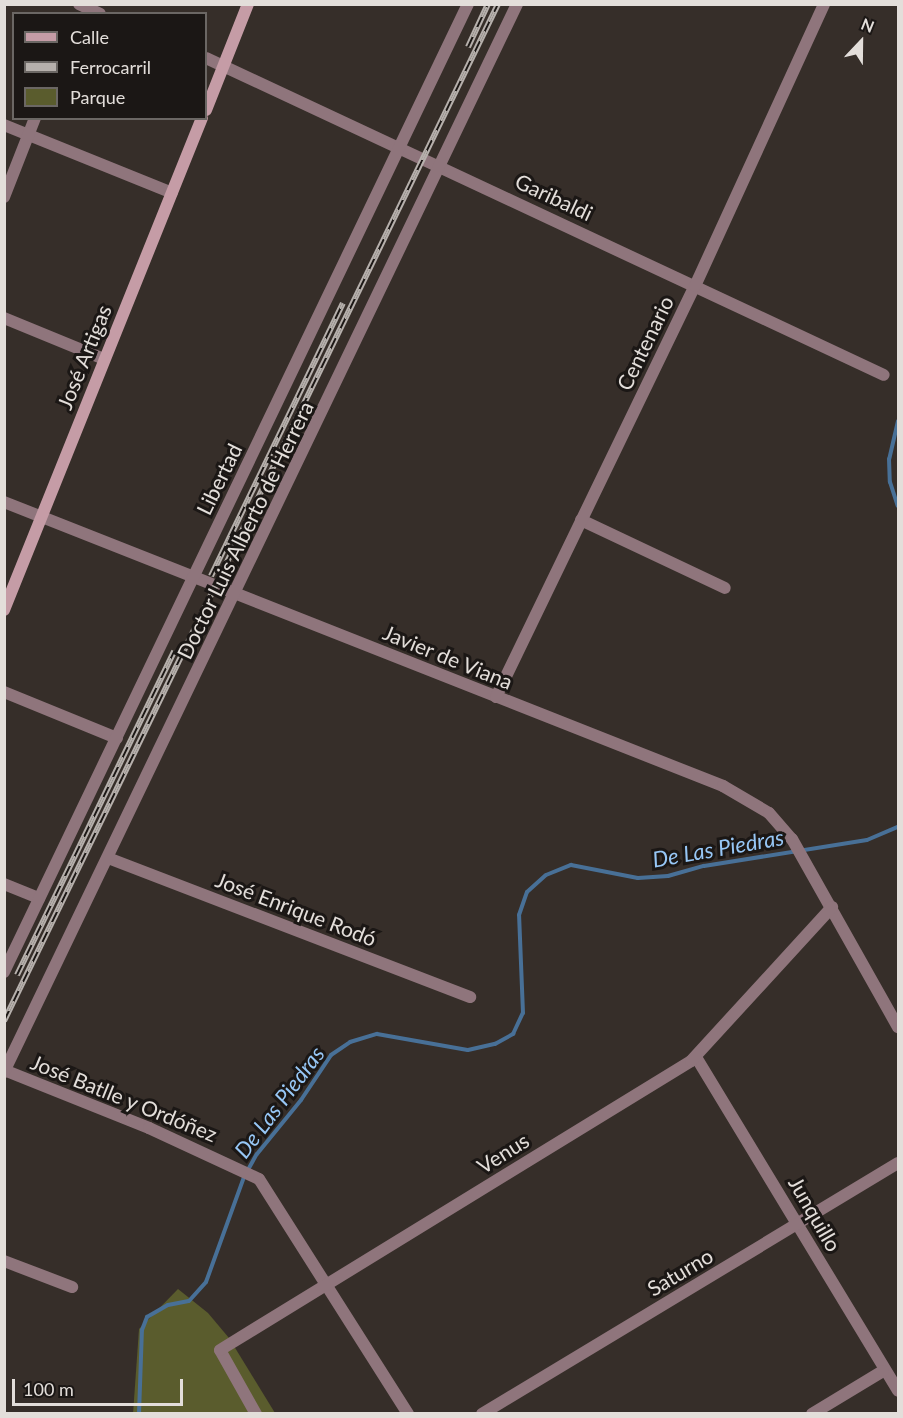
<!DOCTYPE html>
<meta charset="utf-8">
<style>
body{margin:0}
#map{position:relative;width:903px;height:1418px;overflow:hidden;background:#362e29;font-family:Lato,sans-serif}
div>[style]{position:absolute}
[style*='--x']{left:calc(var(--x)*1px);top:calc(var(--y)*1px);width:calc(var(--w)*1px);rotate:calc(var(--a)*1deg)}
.green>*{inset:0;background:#5a5c2d}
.stream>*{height:4px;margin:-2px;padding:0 2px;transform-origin:2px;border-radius:2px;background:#487097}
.street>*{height:12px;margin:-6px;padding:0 6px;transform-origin:6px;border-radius:6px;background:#8f757c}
.secondary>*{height:12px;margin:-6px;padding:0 6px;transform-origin:6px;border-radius:6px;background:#c59ca6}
.rail>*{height:6px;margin-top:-3px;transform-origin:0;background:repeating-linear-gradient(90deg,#1b1715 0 11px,#b6b0ac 0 22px);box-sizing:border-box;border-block:2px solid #b6b0ac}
span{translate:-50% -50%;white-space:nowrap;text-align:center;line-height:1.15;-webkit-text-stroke:6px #1b1715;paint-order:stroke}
.street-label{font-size:21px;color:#e3deda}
.water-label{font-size:22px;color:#97c7f6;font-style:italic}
.frame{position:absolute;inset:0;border:6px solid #e3deda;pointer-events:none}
.legend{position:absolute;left:12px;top:12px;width:195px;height:108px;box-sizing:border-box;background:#1b1715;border:2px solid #6b6764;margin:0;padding:8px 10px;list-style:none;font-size:18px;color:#e3deda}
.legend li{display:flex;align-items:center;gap:12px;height:30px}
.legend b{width:30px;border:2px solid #6b6764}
.north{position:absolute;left:831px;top:12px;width:60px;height:60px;-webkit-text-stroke:4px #1b1715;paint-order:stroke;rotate:22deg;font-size:16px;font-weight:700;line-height:24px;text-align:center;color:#e3deda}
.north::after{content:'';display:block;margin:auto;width:21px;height:27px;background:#e3deda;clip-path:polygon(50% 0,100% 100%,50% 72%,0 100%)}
.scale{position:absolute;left:12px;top:1379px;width:171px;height:27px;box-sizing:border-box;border:3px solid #e3deda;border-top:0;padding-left:8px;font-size:18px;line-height:21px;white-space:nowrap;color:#e3deda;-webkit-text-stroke:4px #1b1715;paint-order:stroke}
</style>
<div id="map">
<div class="green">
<div style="clip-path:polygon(178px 1289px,208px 1313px,229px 1338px,275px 1413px,133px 1414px,139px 1329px)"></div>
</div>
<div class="stream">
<div style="--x:898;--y:421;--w:39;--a:103"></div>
<div style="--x:889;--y:459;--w:23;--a:88"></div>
<div style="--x:890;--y:482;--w:25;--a:72"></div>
<div style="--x:139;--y:1414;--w:84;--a:-88"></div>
<div style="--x:142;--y:1330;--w:14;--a:-69"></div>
<div style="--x:147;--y:1317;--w:24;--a:-30"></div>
<div style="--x:168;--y:1305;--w:21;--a:-11"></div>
<div style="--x:189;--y:1301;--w:25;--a:-48"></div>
<div style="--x:206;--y:1282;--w:112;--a:-70.1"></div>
<div style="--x:244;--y:1177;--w:26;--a:-61"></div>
<div style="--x:257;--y:1154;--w:70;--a:-50.8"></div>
<div style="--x:301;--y:1100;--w:54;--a:-56.3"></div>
<div style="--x:331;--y:1055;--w:23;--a:-34"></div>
<div style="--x:350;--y:1042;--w:28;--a:-17"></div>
<div style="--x:377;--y:1034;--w:92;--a:10"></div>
<div style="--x:468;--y:1050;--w:28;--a:-13"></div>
<div style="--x:495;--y:1044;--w:21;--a:-29"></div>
<div style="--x:513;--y:1034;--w:23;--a:-65"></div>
<div style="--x:523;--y:1013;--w:98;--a:-92.3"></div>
<div style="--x:519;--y:915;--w:24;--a:-71"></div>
<div style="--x:527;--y:892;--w:25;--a:-42"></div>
<div style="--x:546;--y:875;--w:27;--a:-22"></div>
<div style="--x:571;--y:865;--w:68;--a:11"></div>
<div style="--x:638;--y:878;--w:30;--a:-4"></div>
<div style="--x:668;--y:876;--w:37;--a:-16"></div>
<div style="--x:704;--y:866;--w:165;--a:-9.1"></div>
<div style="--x:867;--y:840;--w:34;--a:-23"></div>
</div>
<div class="street">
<div style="--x:79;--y:4;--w:23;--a:25"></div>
<div style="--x:206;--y:58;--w:748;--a:25.06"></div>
<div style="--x:4;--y:125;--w:181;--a:22"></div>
<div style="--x:4;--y:197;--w:85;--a:-68.6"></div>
<div style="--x:4;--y:318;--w:108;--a:22.3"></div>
<div style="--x:4;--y:502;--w:773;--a:21.55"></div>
<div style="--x:723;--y:786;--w:53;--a:30.4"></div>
<div style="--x:769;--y:813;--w:35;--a:49"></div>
<div style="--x:792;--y:839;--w:216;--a:60.6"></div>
<div style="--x:581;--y:520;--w:159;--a:25.3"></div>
<div style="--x:4;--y:692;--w:122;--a:22.2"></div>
<div style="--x:496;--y:697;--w:457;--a:-64.2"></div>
<div style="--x:695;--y:286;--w:310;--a:-65.4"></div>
<div style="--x:108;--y:858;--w:388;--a:21"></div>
<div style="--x:4;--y:884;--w:38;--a:22"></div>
<div style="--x:4;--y:972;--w:1073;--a:-64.39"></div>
<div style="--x:696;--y:1057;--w:390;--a:58.8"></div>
<div style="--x:4;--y:1070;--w:156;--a:21.8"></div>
<div style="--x:149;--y:1128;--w:121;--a:24.9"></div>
<div style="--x:259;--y:1179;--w:278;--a:57.6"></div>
<div style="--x:4;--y:1072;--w:1185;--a:-64.34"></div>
<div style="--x:4;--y:1261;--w:73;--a:20.9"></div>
<div style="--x:256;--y:1414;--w:73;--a:-119.4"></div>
<div style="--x:220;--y:1350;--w:553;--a:-31.53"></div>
<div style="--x:691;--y:1061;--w:209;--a:-47.5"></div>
<div style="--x:482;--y:1414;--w:486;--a:-31.1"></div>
<div style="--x:812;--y:1414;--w:83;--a:-31.2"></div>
</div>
<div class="secondary">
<div style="--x:206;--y:110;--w:114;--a:-68.4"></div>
<div style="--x:4;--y:610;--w:530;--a:-68.08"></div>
</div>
<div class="rail">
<div style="--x:468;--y:47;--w:47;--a:-65.1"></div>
<div style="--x:211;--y:576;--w:303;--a:-64.2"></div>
<div style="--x:17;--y:975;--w:360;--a:-64.1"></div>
<div style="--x:4;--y:1021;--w:1131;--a:-64.09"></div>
</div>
<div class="street-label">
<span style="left:554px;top:197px;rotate:25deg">Garibaldi</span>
<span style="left:645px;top:343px;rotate:-64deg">Centenario</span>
<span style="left:84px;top:357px;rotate:-68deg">José Artigas</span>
<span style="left:219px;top:479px;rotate:-64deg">Libertad</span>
<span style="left:245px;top:530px;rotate:-64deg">Doctor Luis Alberto de Herrera</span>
<span style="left:448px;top:657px;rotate:22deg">Javier de Viana</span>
<span style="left:296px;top:909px;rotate:21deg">José Enrique Rodó</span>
<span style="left:124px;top:1098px;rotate:22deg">José Batlle y Ordóñez</span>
<span style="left:503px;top:1153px;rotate:-32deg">Venus</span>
<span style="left:815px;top:1214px;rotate:60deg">Junquillo</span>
<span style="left:680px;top:1272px;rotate:-31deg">Saturno</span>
</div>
<div class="water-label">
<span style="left:718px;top:848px;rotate:-10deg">De Las Piedras</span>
<span style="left:279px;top:1102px;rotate:-53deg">De Las Piedras</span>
</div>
<div class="frame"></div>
<ul class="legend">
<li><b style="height:8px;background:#c59ca6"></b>Calle</li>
<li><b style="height:8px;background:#b6b0ac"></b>Ferrocarril</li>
<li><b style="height:16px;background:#5a5c2d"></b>Parque</li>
</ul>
<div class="north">N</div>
<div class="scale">100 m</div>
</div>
